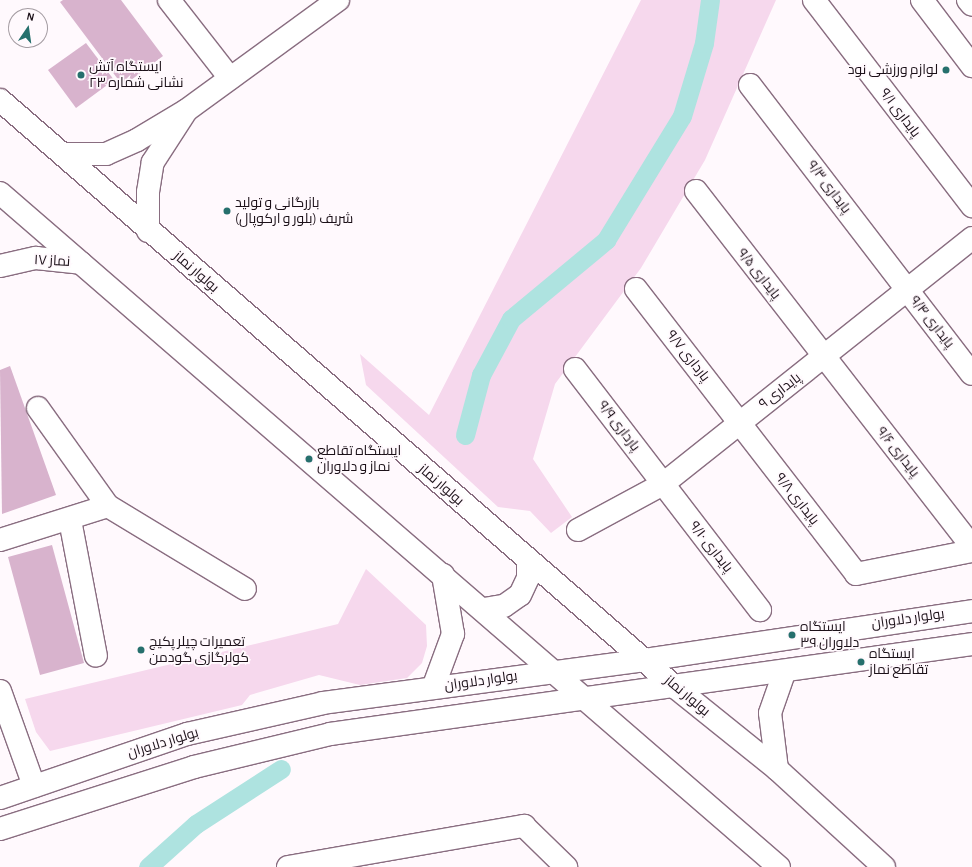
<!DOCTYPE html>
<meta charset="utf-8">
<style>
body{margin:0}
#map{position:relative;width:972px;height:867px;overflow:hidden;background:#fff9fd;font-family:"Alegreya Sans",Cairo,sans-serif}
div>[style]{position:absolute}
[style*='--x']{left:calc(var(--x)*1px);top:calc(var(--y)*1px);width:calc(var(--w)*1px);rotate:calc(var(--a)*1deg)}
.green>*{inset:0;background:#f6d8ed}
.canal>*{height:19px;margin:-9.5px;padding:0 9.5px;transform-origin:9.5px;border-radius:9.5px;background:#aee3e0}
.building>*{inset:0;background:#d8b3cd}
.roads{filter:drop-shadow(1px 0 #896d80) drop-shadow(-1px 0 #896d80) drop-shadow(0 1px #896d80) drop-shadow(0 -1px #896d80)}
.minor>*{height:22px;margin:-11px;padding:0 11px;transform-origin:11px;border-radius:11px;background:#fff}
.major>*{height:22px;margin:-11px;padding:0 11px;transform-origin:11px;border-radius:11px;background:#fff}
.dots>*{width:11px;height:11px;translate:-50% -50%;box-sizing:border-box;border:2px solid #fff9fd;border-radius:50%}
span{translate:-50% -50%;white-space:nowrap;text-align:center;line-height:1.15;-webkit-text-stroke:3.5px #fff9fd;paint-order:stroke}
.poi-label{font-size:14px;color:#1c1119}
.left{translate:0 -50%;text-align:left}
.right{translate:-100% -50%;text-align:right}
.street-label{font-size:14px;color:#1c1119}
.north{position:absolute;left:8px;top:8px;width:40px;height:40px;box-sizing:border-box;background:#fff9fd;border:1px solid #a49ca2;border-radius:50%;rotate:13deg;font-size:11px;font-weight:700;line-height:16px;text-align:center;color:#1c1119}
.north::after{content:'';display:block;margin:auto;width:14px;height:18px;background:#26706d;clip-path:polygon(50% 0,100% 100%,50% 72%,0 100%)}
</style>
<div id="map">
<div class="green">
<div style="clip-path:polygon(641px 0,776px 0,705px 160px,641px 268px,555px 384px,533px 459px,572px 517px,551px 533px,530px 511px,498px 507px,366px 385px,360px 354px,429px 415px)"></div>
<div style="clip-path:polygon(366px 569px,426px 625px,427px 646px,422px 663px,407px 678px,360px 685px,319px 675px,250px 695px,242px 705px,50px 751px,36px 732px,25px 699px,338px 624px)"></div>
</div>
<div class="canal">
<div style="--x:465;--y:435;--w:62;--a:-75.1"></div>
<div style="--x:481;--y:375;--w:64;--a:-61.8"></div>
<div style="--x:511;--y:319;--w:124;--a:-39.7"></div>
<div style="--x:606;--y:240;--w:145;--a:-58.5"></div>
<div style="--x:682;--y:116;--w:76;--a:-73.2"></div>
<div style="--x:704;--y:43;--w:43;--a:-82.1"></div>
<div style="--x:148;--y:867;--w:64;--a:-41.9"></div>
<div style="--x:196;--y:824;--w:101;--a:-32.9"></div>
</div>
<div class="building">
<div style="clip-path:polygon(63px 0,121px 0,163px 56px,123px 86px,60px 2px)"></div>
<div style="clip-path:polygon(86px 43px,114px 80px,76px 108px,48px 70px)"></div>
<div style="clip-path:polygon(10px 366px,56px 495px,2px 514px,0 370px)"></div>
<div style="clip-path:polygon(52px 545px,84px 663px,40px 675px,8px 557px)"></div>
</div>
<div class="roads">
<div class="minor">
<div style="--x:169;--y:0;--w:99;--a:52"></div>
<div style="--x:814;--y:0;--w:260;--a:52.5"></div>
<div style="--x:922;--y:0;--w:83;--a:52.9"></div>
<div style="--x:968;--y:0;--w:6;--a:51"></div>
<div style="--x:750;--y:85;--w:364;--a:52.5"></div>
<div style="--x:63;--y:154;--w:43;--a:0"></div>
<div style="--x:106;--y:154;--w:34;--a:-24"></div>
<div style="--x:137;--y:140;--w:58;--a:-31"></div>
<div style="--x:187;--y:110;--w:187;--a:-36.1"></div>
<div style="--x:696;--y:191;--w:450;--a:52.2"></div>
<div style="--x:148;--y:231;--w:39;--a:-90"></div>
<div style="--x:148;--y:192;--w:30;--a:-81"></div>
<div style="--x:153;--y:162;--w:57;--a:-57.1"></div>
<div style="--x:0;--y:266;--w:37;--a:-13"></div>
<div style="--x:36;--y:258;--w:45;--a:6.3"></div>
<div style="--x:636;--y:289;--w:360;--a:52.3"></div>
<div style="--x:856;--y:574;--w:118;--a:-11.2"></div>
<div style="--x:575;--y:369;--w:304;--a:52.5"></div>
<div style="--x:38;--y:408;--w:120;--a:54.5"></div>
<div style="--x:108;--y:506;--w:160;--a:31.2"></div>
<div style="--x:70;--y:520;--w:138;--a:79.2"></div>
<div style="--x:578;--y:530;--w:97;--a:-28.4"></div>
<div style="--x:663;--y:484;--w:395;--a:-38.5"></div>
<div style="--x:0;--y:540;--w:113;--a:-17.5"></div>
<div style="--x:0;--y:691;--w:101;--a:70.3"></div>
<div style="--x:0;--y:798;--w:198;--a:-18.9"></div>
<div style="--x:187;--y:734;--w:139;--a:-12.8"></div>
<div style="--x:323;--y:703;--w:325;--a:-7.6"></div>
<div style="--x:645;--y:660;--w:331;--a:-8.5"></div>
<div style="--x:0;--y:829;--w:204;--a:-17.7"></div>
<div style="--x:194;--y:767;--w:140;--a:-13.6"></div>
<div style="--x:330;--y:734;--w:648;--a:-7.98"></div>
<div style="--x:288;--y:867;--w:240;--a:-9.9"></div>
<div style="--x:524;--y:826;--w:59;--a:44.3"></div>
</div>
<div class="major">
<div style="--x:0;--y:100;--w:895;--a:41.01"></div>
<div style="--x:675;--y:687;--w:131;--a:38.8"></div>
<div style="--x:777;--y:769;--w:145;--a:42.5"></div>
<div style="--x:0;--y:193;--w:1030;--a:40.87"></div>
<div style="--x:484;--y:609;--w:20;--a:-9"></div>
<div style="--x:504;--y:606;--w:19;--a:-35"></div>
<div style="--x:520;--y:595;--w:19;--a:-65"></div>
<div style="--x:528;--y:578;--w:18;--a:-90"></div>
<div style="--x:433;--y:688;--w:58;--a:-69.7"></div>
<div style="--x:453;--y:634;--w:60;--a:-99.6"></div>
<div style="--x:777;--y:769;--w:56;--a:-97.1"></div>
<div style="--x:770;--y:713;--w:42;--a:-70.7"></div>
</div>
</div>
<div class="dots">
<div style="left:946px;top:70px;background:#26706d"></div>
<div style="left:81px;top:75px;background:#26706d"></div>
<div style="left:227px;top:211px;background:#26706d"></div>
<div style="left:309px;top:459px;background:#26706d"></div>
<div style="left:792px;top:635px;background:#26706d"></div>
<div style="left:141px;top:650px;background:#26706d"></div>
<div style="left:861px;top:662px;background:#26706d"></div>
</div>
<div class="poi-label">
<span class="left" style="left:89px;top:75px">ایستگاه آتش<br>نشانی شماره ۲۳</span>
<span class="right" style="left:938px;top:70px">لوازم ورزشی نود</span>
<span class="left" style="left:235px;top:211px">بازرگانی و تولید<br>شریف (بلور و ارکوپال)</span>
<span class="left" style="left:317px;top:459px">ایستگاه تقاطع<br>نماز و دلاوران</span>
<span class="left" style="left:800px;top:635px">ایستگاه<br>دلاوران ۳۹</span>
<span class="left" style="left:149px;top:650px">تعمیرات چیلر پکیج<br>کولرگازی گودمن</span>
<span class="left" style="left:869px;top:662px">ایستگاه<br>تقاطع نماز</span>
</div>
<div class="street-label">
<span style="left:900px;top:113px;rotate:53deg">پایداری ۹/۱</span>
<span style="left:829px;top:187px;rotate:53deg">پایداری ۹/۳</span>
<span style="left:52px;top:261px;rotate:3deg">نماز ۱٧</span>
<span style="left:196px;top:272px;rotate:41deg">بولوار نماز</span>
<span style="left:759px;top:274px;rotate:52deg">پایداری ۹/۵</span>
<span style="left:932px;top:322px;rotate:52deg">پایداری ۹/۴</span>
<span style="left:688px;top:356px;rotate:52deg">پارداری ۹/۷</span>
<span style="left:780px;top:391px;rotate:-38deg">پایداری ۹</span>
<span style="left:619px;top:426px;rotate:53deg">پارداری ۹/۹</span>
<span style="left:898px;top:452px;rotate:52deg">پایداری ۹/۶</span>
<span style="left:441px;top:485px;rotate:41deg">بولوار نماز</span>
<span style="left:797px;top:499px;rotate:52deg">پایداری ۹/۸</span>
<span style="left:711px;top:547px;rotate:52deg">پایداری ۹/۱۰</span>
<span style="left:908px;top:619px;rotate:-8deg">بولوار دلاوران</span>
<span style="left:481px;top:681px;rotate:-8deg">بولوار دلاوران</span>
<span style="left:687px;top:696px;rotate:40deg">بولوار نماز</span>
<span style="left:163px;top:743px;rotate:-17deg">بولوار دلاوران</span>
</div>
<div class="north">N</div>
</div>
